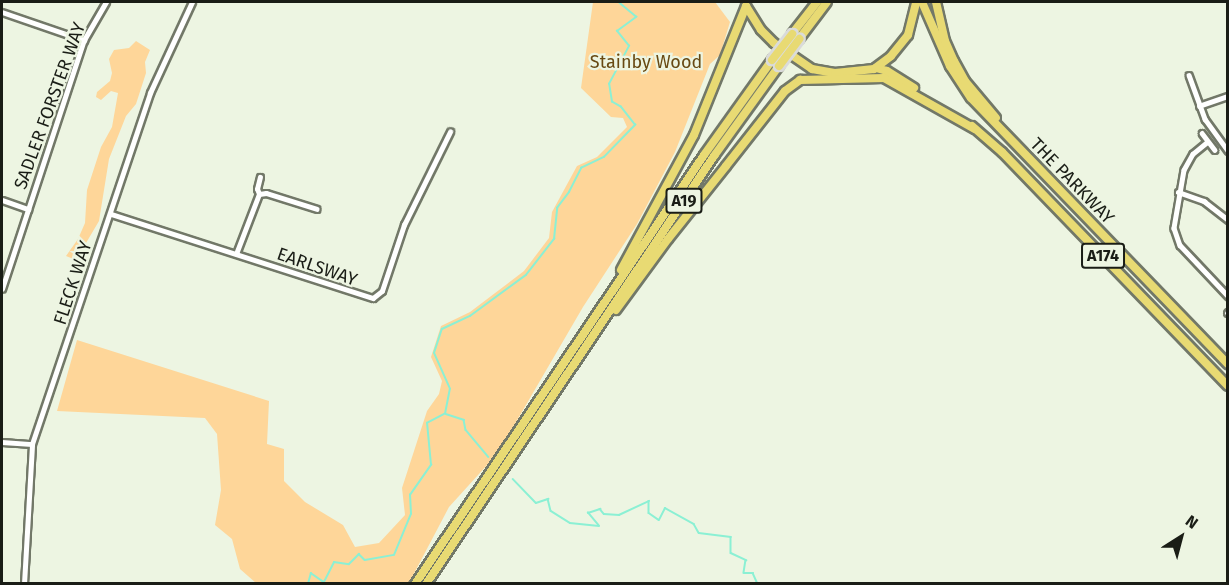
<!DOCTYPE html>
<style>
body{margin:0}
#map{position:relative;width:1229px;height:585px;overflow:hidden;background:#edf5e2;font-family:"Fira Sans",sans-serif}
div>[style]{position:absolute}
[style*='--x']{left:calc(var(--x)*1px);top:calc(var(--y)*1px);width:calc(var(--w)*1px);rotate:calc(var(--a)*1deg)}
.green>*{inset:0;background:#fed699}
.stream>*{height:1.5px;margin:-0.75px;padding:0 0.75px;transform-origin:0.75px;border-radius:0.75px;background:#8bf0d4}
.roads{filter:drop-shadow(2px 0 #727868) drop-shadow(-2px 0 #727868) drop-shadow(0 2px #727868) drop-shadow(0 -2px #727868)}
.minor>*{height:4.5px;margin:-2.25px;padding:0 2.25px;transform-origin:2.25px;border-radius:2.25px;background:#fff}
.trunk>*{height:8px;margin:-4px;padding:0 4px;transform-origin:4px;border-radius:4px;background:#e8da73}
.bridges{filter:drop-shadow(2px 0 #dadbda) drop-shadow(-2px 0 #dadbda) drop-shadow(0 2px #dadbda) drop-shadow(0 -2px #dadbda)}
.trunk-bridge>*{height:8px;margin:-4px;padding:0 4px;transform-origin:4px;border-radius:4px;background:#e8da73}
span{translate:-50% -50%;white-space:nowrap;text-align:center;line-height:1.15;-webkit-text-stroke:4.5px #edf5e2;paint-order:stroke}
.shield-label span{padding:2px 4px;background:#edf5e2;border:2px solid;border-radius:4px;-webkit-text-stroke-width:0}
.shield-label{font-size:16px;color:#1a1d16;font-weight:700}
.park-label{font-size:18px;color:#684912}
.street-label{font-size:18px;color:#1a1d16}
.frame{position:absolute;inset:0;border:3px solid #1a1d16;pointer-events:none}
.north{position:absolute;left:1151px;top:507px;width:60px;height:60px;-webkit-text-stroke:4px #edf5e2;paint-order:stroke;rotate:36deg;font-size:16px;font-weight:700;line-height:24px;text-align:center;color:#1a1d16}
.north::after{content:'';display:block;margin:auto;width:21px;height:27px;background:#1a1d16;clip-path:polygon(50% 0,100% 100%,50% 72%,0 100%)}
</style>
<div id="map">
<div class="green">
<div style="clip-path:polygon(593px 2px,715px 2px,730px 22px,720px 55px,710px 64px,675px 152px,637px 224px,583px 307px,498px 453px,449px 507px,409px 583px,256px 583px,240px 569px,232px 539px,215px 525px,221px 490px,217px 434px,205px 418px,57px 411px,77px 340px,269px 401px,267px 444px,284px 449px,284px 481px,305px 502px,343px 525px,355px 547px,379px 543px,405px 515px,402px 488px,427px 411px,439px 394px,442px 381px,431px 357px,441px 326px,470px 312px,524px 271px,549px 238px,552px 212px,577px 166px,597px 157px,627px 127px,623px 118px,611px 117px,581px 88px)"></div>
<div style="clip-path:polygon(136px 41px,150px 50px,145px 62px,146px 73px,136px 104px,126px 116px,109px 159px,99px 221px,76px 260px,66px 256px,78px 239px,85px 223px,87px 190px,101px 147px,112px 127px,118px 93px,111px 91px,101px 100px,96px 97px,97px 92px,110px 81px,112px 73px,109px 59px,114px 50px,129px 48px)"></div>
</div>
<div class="stream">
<div style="--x:445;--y:414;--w:25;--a:-79"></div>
<div style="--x:450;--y:389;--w:39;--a:-114"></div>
<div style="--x:434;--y:353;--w:25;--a:-72"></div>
<div style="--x:442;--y:329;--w:31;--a:-25"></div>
<div style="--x:470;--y:316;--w:69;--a:-36.2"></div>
<div style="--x:526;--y:275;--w:46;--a:-52.1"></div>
<div style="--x:554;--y:239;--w:31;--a:-84"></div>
<div style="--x:557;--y:208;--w:20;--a:-53"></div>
<div style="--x:569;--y:192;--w:27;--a:-63"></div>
<div style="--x:581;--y:168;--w:25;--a:-26"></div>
<div style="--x:604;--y:157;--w:45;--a:-45.9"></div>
<div style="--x:635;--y:125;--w:23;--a:-128"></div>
<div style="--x:621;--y:107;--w:10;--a:-151"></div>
<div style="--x:612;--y:102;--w:18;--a:-99"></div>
<div style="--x:609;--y:84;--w:43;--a:-62.2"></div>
<div style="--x:629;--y:46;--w:19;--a:-129"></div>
<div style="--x:617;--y:31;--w:24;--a:-36"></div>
<div style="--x:636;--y:17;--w:23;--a:-140"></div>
<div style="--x:446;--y:414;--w:19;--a:18"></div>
<div style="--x:464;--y:420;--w:10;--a:79"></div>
<div style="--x:466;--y:430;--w:35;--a:50"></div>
<div style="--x:513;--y:479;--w:33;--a:46"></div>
<div style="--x:536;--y:503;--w:13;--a:-18"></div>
<div style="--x:548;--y:499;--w:12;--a:76"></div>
<div style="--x:551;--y:511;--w:22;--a:32"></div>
<div style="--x:570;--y:523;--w:29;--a:6"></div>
<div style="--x:599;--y:526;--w:17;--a:-130"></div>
<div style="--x:588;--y:513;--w:13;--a:-18"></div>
<div style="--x:600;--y:509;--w:6;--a:51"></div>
<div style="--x:604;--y:514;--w:15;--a:4"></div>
<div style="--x:619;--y:515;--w:33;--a:-25"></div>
<div style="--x:649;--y:501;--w:12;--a:90"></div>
<div style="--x:649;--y:513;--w:12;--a:35"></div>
<div style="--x:659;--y:520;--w:13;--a:-63"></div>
<div style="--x:665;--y:508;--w:33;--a:29"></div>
<div style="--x:694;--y:524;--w:10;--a:61"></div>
<div style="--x:699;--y:533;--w:32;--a:7"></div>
<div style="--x:731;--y:537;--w:16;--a:90"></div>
<div style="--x:731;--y:553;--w:17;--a:25"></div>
<div style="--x:746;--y:560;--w:13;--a:99"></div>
<div style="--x:744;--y:573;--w:9;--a:0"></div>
<div style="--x:753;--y:573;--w:12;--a:66"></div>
<div style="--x:308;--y:584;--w:11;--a:-75"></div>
<div style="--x:311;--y:573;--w:16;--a:35"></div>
<div style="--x:324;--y:582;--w:22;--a:-63"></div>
<div style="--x:334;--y:562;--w:15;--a:8"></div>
<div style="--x:349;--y:564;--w:14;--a:-45"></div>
<div style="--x:359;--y:554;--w:8;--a:45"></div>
<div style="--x:365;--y:560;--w:29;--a:-10"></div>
<div style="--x:394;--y:555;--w:44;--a:-67.5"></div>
<div style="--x:411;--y:514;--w:19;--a:-93"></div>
<div style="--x:410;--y:495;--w:37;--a:-55"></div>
<div style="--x:431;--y:465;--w:42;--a:-95.4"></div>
<div style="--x:427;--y:423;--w:19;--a:-28"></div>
</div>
<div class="roads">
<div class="minor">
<div style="--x:2;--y:12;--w:87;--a:18.9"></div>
<div style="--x:1189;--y:75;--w:47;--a:70"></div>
<div style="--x:1205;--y:119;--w:39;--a:54"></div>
<div style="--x:1199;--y:106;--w:31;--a:-19"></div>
<div style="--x:1202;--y:133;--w:21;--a:53"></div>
<div style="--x:1208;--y:142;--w:19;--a:141"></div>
<div style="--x:1193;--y:154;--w:18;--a:119"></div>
<div style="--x:1184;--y:170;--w:59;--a:99.8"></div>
<div style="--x:1174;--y:228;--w:18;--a:71"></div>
<div style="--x:1180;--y:245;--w:70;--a:46.7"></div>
<div style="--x:1178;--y:192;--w:28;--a:19"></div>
<div style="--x:1204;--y:201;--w:31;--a:38"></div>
<div style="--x:259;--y:194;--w:5;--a:-112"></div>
<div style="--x:257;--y:189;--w:12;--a:-76"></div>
<div style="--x:2;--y:200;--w:28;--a:19"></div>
<div style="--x:111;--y:214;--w:275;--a:17.8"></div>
<div style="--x:373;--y:298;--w:11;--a:-38"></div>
<div style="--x:382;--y:291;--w:70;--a:-71.6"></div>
<div style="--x:404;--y:225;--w:104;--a:-63.7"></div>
<div style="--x:236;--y:254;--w:64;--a:-69"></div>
<div style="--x:259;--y:194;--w:7;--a:-8"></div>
<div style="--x:266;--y:193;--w:53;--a:17.4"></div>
<div style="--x:2;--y:289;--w:262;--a:-71.8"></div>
<div style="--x:84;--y:40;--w:44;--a:-59.9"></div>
<div style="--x:1227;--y:313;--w:1;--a:-45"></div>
<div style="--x:2;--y:442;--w:30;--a:4"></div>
<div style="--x:24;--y:584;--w:140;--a:-86.7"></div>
<div style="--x:32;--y:444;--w:370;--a:-71.4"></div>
<div style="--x:150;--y:93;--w:100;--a:-65.2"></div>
</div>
<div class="trunk">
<div style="--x:922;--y:2;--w:70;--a:66.4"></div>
<div style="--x:950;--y:66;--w:38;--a:57"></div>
<div style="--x:971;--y:98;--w:370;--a:46"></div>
<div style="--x:936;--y:2;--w:40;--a:77"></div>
<div style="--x:945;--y:41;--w:22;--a:66"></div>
<div style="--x:954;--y:61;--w:23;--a:61"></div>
<div style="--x:965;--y:81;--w:48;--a:50"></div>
<div style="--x:746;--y:6;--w:28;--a:58"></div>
<div style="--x:761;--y:30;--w:18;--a:45"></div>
<div style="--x:774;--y:43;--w:46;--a:34.4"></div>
<div style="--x:812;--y:69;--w:23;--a:10"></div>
<div style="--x:835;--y:73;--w:39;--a:-6"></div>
<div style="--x:874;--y:69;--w:21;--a:-37"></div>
<div style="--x:891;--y:56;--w:27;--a:-51"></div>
<div style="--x:908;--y:35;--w:34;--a:-76"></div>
<div style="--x:792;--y:34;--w:41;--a:-52"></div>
<div style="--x:799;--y:39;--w:46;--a:-52.9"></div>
<div style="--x:876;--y:68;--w:11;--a:15"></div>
<div style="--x:887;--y:71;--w:32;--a:32"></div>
<div style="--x:972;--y:126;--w:40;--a:41"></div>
<div style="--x:1002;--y:152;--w:325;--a:46"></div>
<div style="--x:621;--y:270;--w:153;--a:-61.6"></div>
<div style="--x:694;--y:135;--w:139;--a:-68"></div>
<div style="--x:616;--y:310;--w:88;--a:-53.8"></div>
<div style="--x:668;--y:239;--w:93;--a:-51.5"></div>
<div style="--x:726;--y:166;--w:95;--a:-51.8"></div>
<div style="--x:785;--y:91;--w:19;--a:-36"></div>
<div style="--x:800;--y:80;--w:84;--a:-1.4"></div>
<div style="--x:884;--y:78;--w:104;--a:29.3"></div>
<div style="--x:415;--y:584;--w:517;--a:-56.03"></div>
<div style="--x:704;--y:155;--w:117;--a:-54.4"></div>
<div style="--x:426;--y:584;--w:516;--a:-56.06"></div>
<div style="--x:714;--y:156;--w:111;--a:-54.2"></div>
</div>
</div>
<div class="bridges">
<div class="trunk-bridge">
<div style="--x:772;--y:60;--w:33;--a:-52"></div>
<div style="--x:779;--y:66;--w:34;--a:-53"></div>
</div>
</div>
<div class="shield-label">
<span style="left:684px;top:201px">A19</span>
<span style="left:1103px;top:256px">A174</span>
</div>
<div class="park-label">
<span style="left:646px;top:62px">Stainby Wood</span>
</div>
<div class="street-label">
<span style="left:50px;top:106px;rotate:-70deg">SADLER FORSTER WAY</span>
<span style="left:1072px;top:181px;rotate:46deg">THE PARKWAY</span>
<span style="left:317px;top:267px;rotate:19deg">EARLSWAY</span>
<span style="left:73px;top:283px;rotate:-72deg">FLECK WAY</span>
</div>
<div class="frame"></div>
<div class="north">N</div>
</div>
